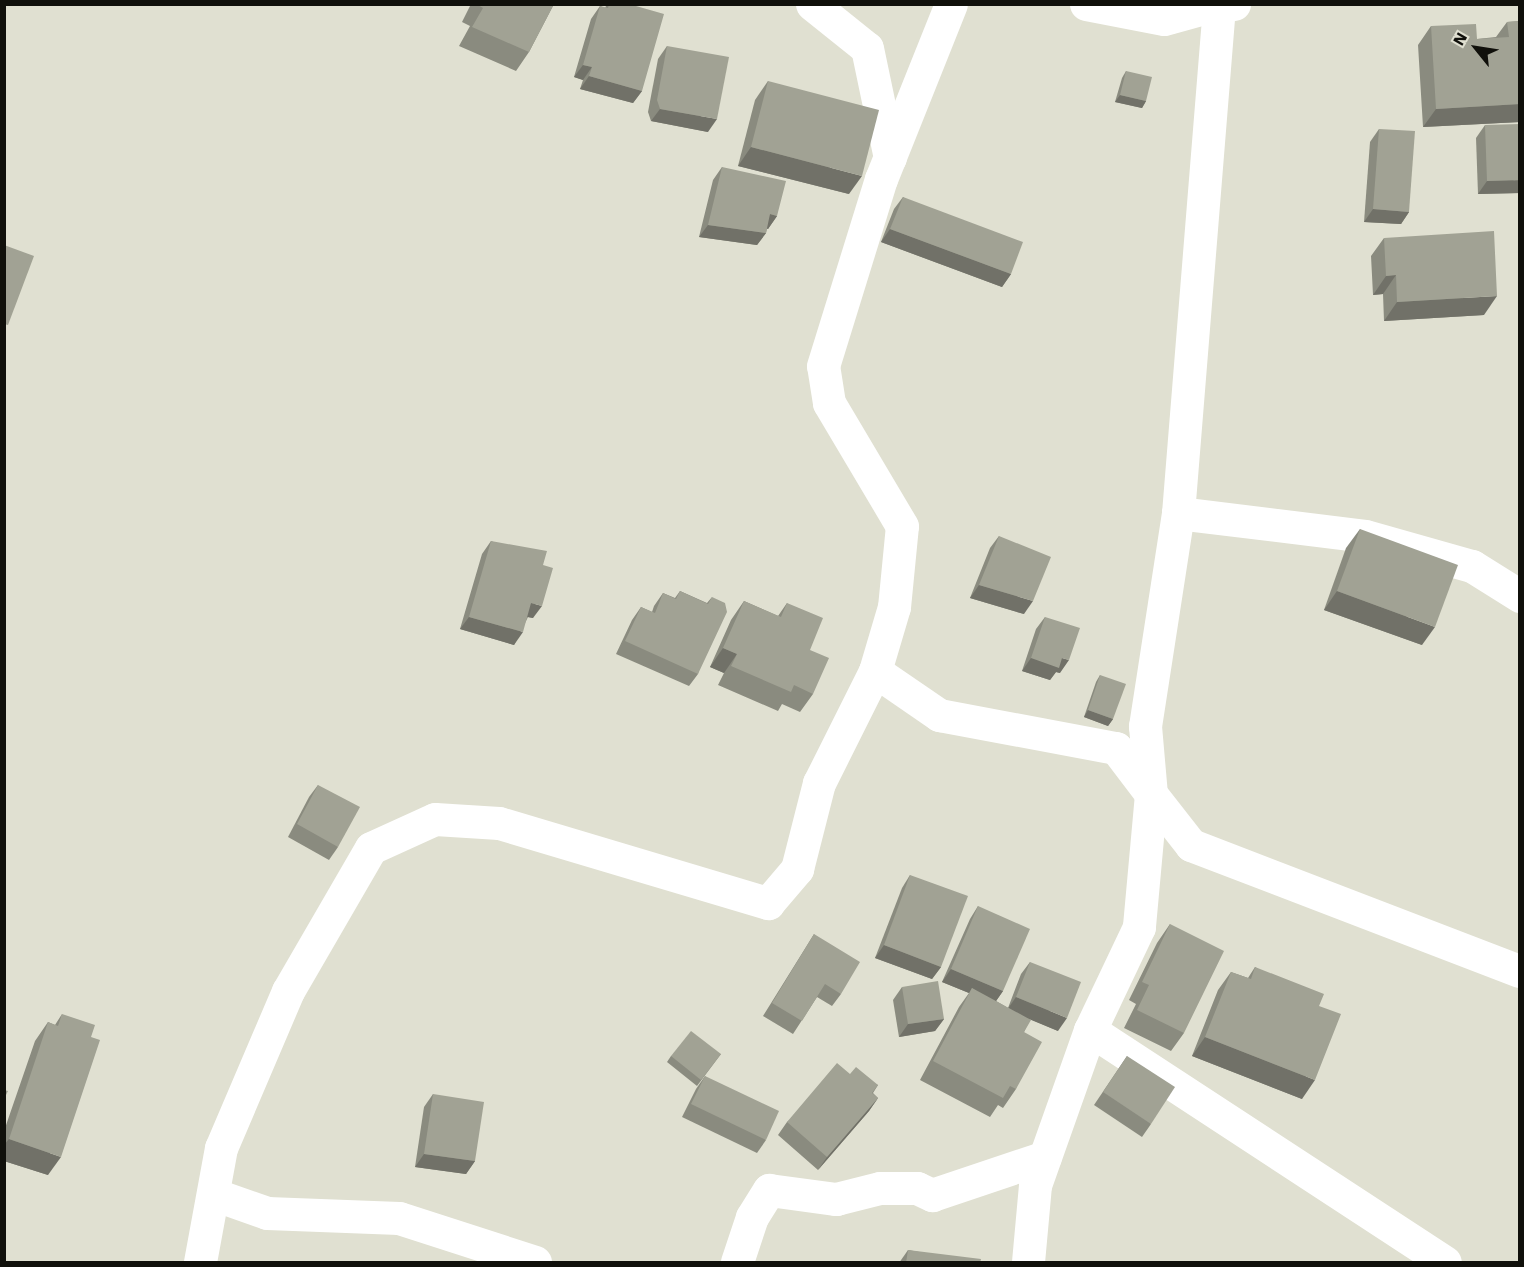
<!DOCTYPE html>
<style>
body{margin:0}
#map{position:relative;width:1524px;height:1267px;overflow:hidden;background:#e0e0d1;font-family:"Work Sans",sans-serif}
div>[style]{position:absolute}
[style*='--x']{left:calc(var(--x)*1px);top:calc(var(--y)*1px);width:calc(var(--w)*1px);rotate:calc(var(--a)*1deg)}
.street>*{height:33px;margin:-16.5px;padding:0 16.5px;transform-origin:16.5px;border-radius:16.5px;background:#fff}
.wall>*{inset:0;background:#8a8b7f}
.shaded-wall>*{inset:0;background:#717168}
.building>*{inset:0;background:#a1a294}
span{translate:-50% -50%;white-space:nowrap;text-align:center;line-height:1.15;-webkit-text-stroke:5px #e0e0d1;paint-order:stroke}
.frame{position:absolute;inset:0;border:6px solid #10100b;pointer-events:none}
.north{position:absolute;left:1446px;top:18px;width:60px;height:60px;-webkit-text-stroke:4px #e0e0d1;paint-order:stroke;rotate:300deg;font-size:16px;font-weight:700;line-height:24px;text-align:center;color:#10100b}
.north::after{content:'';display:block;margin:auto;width:21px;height:27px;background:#10100b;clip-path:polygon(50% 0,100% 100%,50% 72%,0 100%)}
</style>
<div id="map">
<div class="street">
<div style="--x:812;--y:4;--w:70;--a:38.7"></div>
<div style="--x:867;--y:48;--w:112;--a:78.2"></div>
<div style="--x:1086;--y:4;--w:79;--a:10.9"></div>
<div style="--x:1164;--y:19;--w:57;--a:-15.3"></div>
<div style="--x:1234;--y:4;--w:15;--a:172"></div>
<div style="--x:1219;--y:6;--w:509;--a:94.62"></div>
<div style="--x:1178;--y:513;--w:216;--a:98.8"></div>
<div style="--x:1145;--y:726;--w:68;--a:85"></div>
<div style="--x:1151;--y:794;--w:65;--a:51.9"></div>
<div style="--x:1191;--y:845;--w:352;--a:21"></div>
<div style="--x:1178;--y:513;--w:188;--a:7"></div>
<div style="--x:1365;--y:536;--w:111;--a:15.7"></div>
<div style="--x:1472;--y:566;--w:57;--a:32"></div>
<div style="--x:875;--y:671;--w:78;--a:34.5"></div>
<div style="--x:939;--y:715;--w:180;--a:10.6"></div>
<div style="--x:1116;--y:748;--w:58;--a:52.7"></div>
<div style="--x:1151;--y:794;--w:134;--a:95.2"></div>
<div style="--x:1139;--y:927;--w:114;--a:115.4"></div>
<div style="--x:1090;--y:1030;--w:164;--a:109.5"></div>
<div style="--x:1035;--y:1185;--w:77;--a:95.2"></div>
<div style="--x:1090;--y:1030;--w:424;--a:33.2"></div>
<div style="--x:213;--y:1194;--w:57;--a:19.4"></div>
<div style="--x:267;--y:1213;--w:132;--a:2.2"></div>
<div style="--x:399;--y:1218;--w:143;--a:17.9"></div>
<div style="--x:200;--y:1262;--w:116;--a:-79.6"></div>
<div style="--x:221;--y:1148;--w:171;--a:-66.9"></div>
<div style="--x:288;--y:991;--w:165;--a:-59.9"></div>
<div style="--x:371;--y:848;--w:70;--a:-24.4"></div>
<div style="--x:435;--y:819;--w:64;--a:3.6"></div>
<div style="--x:499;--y:823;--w:281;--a:16.6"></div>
<div style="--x:768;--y:903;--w:45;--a:-49.5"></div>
<div style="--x:797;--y:869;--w:89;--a:-75.7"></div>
<div style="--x:819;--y:783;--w:125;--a:-63.4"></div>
<div style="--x:875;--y:671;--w:67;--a:-73.5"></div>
<div style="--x:894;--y:607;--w:81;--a:-84.4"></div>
<div style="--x:902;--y:526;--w:143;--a:-120.7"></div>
<div style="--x:829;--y:403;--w:37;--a:-99"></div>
<div style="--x:823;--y:366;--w:196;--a:-72.8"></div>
<div style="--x:881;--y:179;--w:188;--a:-68.2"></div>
<div style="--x:737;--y:1262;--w:47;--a:-71.6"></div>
<div style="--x:752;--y:1217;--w:32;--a:-58"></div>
<div style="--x:769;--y:1190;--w:68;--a:7.7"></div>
<div style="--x:836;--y:1199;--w:45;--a:-14"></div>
<div style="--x:880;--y:1188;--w:37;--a:0"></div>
<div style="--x:917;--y:1188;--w:17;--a:25"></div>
<div style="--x:932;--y:1195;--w:119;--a:-18.6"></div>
</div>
<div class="wall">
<div style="clip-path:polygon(471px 4px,554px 4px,529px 52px,516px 71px,459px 46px,470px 26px,462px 22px)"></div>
<div style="clip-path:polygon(607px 4px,629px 4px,642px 91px,633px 103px,580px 89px,583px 80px,574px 77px,591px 19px,600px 6px,605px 8px)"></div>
<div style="clip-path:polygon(1520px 21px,1520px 122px,1423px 127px,1418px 45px,1431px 26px,1477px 39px,1496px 37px,1507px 22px)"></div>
<div style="clip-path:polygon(667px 46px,708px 132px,651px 121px,648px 112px,658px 59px)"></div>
<div style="clip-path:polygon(1126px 71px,1146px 101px,1142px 108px,1115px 102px,1122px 78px)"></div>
<div style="clip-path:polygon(768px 81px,849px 194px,738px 166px,755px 100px)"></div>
<div style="clip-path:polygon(1485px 125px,1520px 193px,1478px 194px,1476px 138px)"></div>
<div style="clip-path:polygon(1379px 129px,1409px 212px,1401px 224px,1364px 222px,1370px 142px)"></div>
<div style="clip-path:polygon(722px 167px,777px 216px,768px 229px,767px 228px,766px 233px,757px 245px,699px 237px,713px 180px)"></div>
<div style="clip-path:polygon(903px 197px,1011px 274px,1002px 287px,881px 242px,894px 209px)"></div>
<div style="clip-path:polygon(1384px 238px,1484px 315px,1384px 321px,1383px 294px,1373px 295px,1371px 256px)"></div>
<div style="clip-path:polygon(1360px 529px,1422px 645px,1324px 610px,1346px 548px)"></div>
<div style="clip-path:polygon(999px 536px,1024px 614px,970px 598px,990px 548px)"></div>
<div style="clip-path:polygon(491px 541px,543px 565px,533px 618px,528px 617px,514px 645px,460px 629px,482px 554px)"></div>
<div style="clip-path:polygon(680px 591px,707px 603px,712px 597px,698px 674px,689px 686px,616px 654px,632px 620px,641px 607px,652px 612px,654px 606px,663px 593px,675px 598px)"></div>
<div style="clip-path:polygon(744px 601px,778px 616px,787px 603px,810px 650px,813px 694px,800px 712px,782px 704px,778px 711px,718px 685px,724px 673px,710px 667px,731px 620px)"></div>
<div style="clip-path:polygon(1045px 617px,1060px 673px,1056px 672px,1050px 680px,1022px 671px,1036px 629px)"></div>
<div style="clip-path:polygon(1100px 675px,1113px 719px,1108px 726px,1084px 717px,1096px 682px)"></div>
<div style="clip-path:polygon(318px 785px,338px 847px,329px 860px,288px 837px,309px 797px)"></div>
<div style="clip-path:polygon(910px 875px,941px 967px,932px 979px,875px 958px,902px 888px)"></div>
<div style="clip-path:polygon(978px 906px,1003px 991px,996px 1001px,1008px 1008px,1021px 974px,1030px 962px,1058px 1031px,1030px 1019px,1024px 1032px,1016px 1089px,1003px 1108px,998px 1105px,990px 1117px,920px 1080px,959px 1007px,969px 993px,942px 982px,970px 919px)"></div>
<div style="clip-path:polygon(1170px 924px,1184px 1033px,1171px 1051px,1124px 1028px,1136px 1004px,1129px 1000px,1157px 943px)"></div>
<div style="clip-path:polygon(814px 934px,841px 994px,832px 1006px,817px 997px,793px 1034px,763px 1016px,806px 947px)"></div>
<div style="clip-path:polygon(1255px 967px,1319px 1006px,1302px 1099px,1192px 1056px,1218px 990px,1231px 972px,1248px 978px)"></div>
<div style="clip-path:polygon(902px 987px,944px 1019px,935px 1031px,899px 1037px,893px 1000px)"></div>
<div style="clip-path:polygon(62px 1014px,48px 1175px,4px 1161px,4px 1131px,35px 1041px,48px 1022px,55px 1025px)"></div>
<div style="clip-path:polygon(721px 1054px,697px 1086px,667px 1062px,671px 1056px)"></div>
<div style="clip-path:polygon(1127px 1056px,1151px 1124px,1142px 1137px,1094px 1105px)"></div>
<div style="clip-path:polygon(850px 1074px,878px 1085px,873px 1093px,878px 1098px,869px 1111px,818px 1170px,778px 1135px,787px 1122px)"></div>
<div style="clip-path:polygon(705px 1076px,766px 1140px,757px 1153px,682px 1117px,696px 1089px)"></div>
<div style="clip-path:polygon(433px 1094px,475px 1161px,466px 1174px,415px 1167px,424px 1107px)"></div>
<div style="clip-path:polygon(908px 1250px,980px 1263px,899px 1263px)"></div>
</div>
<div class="shaded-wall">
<div style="clip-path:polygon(583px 65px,592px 67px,583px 80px,574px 77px)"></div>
<div style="clip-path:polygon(589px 76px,642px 91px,633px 103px,580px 89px)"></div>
<div style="clip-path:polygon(1120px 95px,1146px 101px,1142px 108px,1115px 102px)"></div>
<div style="clip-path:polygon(1520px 104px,1520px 122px,1423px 127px,1436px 109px)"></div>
<div style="clip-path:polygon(660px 109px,717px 119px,708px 132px,651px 121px)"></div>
<div style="clip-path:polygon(751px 147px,862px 176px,849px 194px,738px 166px)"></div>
<div style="clip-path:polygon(1520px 180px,1520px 193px,1478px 194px,1487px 181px)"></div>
<div style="clip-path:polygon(1373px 209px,1409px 212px,1401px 224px,1364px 222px)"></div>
<div style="clip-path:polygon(770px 214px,777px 216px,768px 229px,762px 227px)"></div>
<div style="clip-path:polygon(708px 225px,766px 233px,757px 245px,699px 237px)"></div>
<div style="clip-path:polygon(890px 229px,1011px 274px,1002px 287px,881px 242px)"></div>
<div style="clip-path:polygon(1396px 275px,1383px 294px,1373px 295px,1386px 276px)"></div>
<div style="clip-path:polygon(1497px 296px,1484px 315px,1384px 321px,1397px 302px)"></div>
<div style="clip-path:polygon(979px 585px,1033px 601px,1024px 614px,970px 598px)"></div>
<div style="clip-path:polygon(1337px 591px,1435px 627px,1422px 645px,1324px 610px)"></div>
<div style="clip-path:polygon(531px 603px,542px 606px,533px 618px,522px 616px)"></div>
<div style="clip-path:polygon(469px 617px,523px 632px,514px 645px,460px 629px)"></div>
<div style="clip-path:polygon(723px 648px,737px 654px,724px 673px,710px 667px)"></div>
<div style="clip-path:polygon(1031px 658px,1062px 658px,1069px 660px,1060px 673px,1056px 672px,1050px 680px,1022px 671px)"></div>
<div style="clip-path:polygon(1088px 710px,1113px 719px,1108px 726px,1084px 717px)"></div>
<div style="clip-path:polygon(884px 945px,941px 967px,932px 979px,875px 958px)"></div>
<div style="clip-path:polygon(951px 969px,1003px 991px,994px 1004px,972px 988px,969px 993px,942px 982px)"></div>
<div style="clip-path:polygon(1016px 997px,1067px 1018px,1058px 1031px,1007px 1010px)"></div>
<div style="clip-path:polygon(944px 1019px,935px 1031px,899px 1037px,908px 1024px)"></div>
<div style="clip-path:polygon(1205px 1037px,1315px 1080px,1302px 1099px,1192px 1056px)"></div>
<div style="clip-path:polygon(878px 1098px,869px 1111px,818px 1170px,827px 1157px)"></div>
<div style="clip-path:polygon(9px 1139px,61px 1157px,48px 1175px,4px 1161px,4px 1145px)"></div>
<div style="clip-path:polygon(424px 1154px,475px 1161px,466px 1174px,415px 1167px)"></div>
</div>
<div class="building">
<div style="clip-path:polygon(476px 4px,554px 4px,529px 52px,472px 27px,483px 8px)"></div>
<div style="clip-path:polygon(609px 4px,629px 4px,664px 14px,642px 91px,589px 76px,592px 67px,583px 65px,600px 6px,608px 8px)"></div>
<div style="clip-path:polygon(1520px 21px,1520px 104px,1436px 109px,1431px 26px,1476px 24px,1477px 39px,1509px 37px,1507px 22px)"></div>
<div style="clip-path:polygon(667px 46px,729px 57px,717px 119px,660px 109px,657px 100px)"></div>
<div style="clip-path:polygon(1126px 71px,1152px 77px,1146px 101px,1120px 95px)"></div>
<div style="clip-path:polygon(768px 81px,879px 110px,862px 176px,751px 147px)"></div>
<div style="clip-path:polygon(1520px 124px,1520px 180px,1487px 181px,1485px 125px)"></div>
<div style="clip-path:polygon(1379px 129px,1415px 131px,1409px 212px,1373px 209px)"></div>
<div style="clip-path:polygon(722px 167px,786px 181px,777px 216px,770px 214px,766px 233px,708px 225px)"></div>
<div style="clip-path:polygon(903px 197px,1023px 242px,1011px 274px,890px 229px)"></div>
<div style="clip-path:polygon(1494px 231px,1497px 296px,1397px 302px,1396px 275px,1386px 276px,1384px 238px)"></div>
<div style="clip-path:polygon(4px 245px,34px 256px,8px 325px,4px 324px)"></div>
<div style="clip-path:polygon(1360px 529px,1458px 565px,1435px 627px,1337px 591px)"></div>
<div style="clip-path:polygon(999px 536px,1051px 557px,1033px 601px,979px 585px)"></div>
<div style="clip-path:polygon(491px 541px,547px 551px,543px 565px,553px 568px,542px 606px,531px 603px,523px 632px,469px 617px)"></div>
<div style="clip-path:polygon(680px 591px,708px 604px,712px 597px,725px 603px,727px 612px,698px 674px,625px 641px,641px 607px,655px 613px,663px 593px,676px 599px)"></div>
<div style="clip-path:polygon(744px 601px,781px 617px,787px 603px,823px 618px,810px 650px,829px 658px,813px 694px,794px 685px,791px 692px,731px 666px,737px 654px,723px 648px)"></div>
<div style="clip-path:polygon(1045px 617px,1080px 628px,1069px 660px,1062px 658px,1059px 668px,1031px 658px)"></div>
<div style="clip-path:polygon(1100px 675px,1126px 684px,1113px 719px,1088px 710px)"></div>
<div style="clip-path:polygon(318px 785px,360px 807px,338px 847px,297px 824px)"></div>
<div style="clip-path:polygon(910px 875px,968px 896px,941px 967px,884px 945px)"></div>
<div style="clip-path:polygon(978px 906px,1030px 929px,1003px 991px,951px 969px)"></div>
<div style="clip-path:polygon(1170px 924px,1224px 951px,1184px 1033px,1137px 1010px,1149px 985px,1142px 982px)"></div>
<div style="clip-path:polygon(814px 934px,860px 962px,841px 994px,825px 984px,802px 1021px,772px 1003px)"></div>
<div style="clip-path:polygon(1030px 962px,1081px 982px,1067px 1018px,1016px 997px)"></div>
<div style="clip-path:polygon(1255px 967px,1324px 994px,1319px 1006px,1341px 1014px,1315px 1080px,1205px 1037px,1231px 972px,1251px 979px)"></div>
<div style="clip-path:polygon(938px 981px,944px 1019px,908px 1024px,902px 987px)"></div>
<div style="clip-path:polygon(972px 988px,1031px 1020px,1024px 1032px,1042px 1042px,1016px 1089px,1010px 1086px,1003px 1098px,933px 1061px)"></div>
<div style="clip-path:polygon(62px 1014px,95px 1025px,91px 1037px,100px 1040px,61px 1157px,9px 1139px,48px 1022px,58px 1026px)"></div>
<div style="clip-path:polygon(691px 1031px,721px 1054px,701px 1080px,671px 1056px)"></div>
<div style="clip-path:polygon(1127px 1056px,1175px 1087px,1151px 1124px,1103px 1092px)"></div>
<div style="clip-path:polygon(837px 1063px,850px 1074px,856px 1067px,878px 1085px,872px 1093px,878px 1098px,827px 1157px,787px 1122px)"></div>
<div style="clip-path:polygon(705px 1076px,779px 1111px,766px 1140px,691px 1104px)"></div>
<div style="clip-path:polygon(4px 1090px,8px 1091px,4px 1099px)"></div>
<div style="clip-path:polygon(433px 1094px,484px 1102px,475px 1161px,424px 1154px)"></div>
<div style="clip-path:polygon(908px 1250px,981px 1259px,980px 1263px,906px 1263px)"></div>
</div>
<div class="frame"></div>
<div class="north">N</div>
</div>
